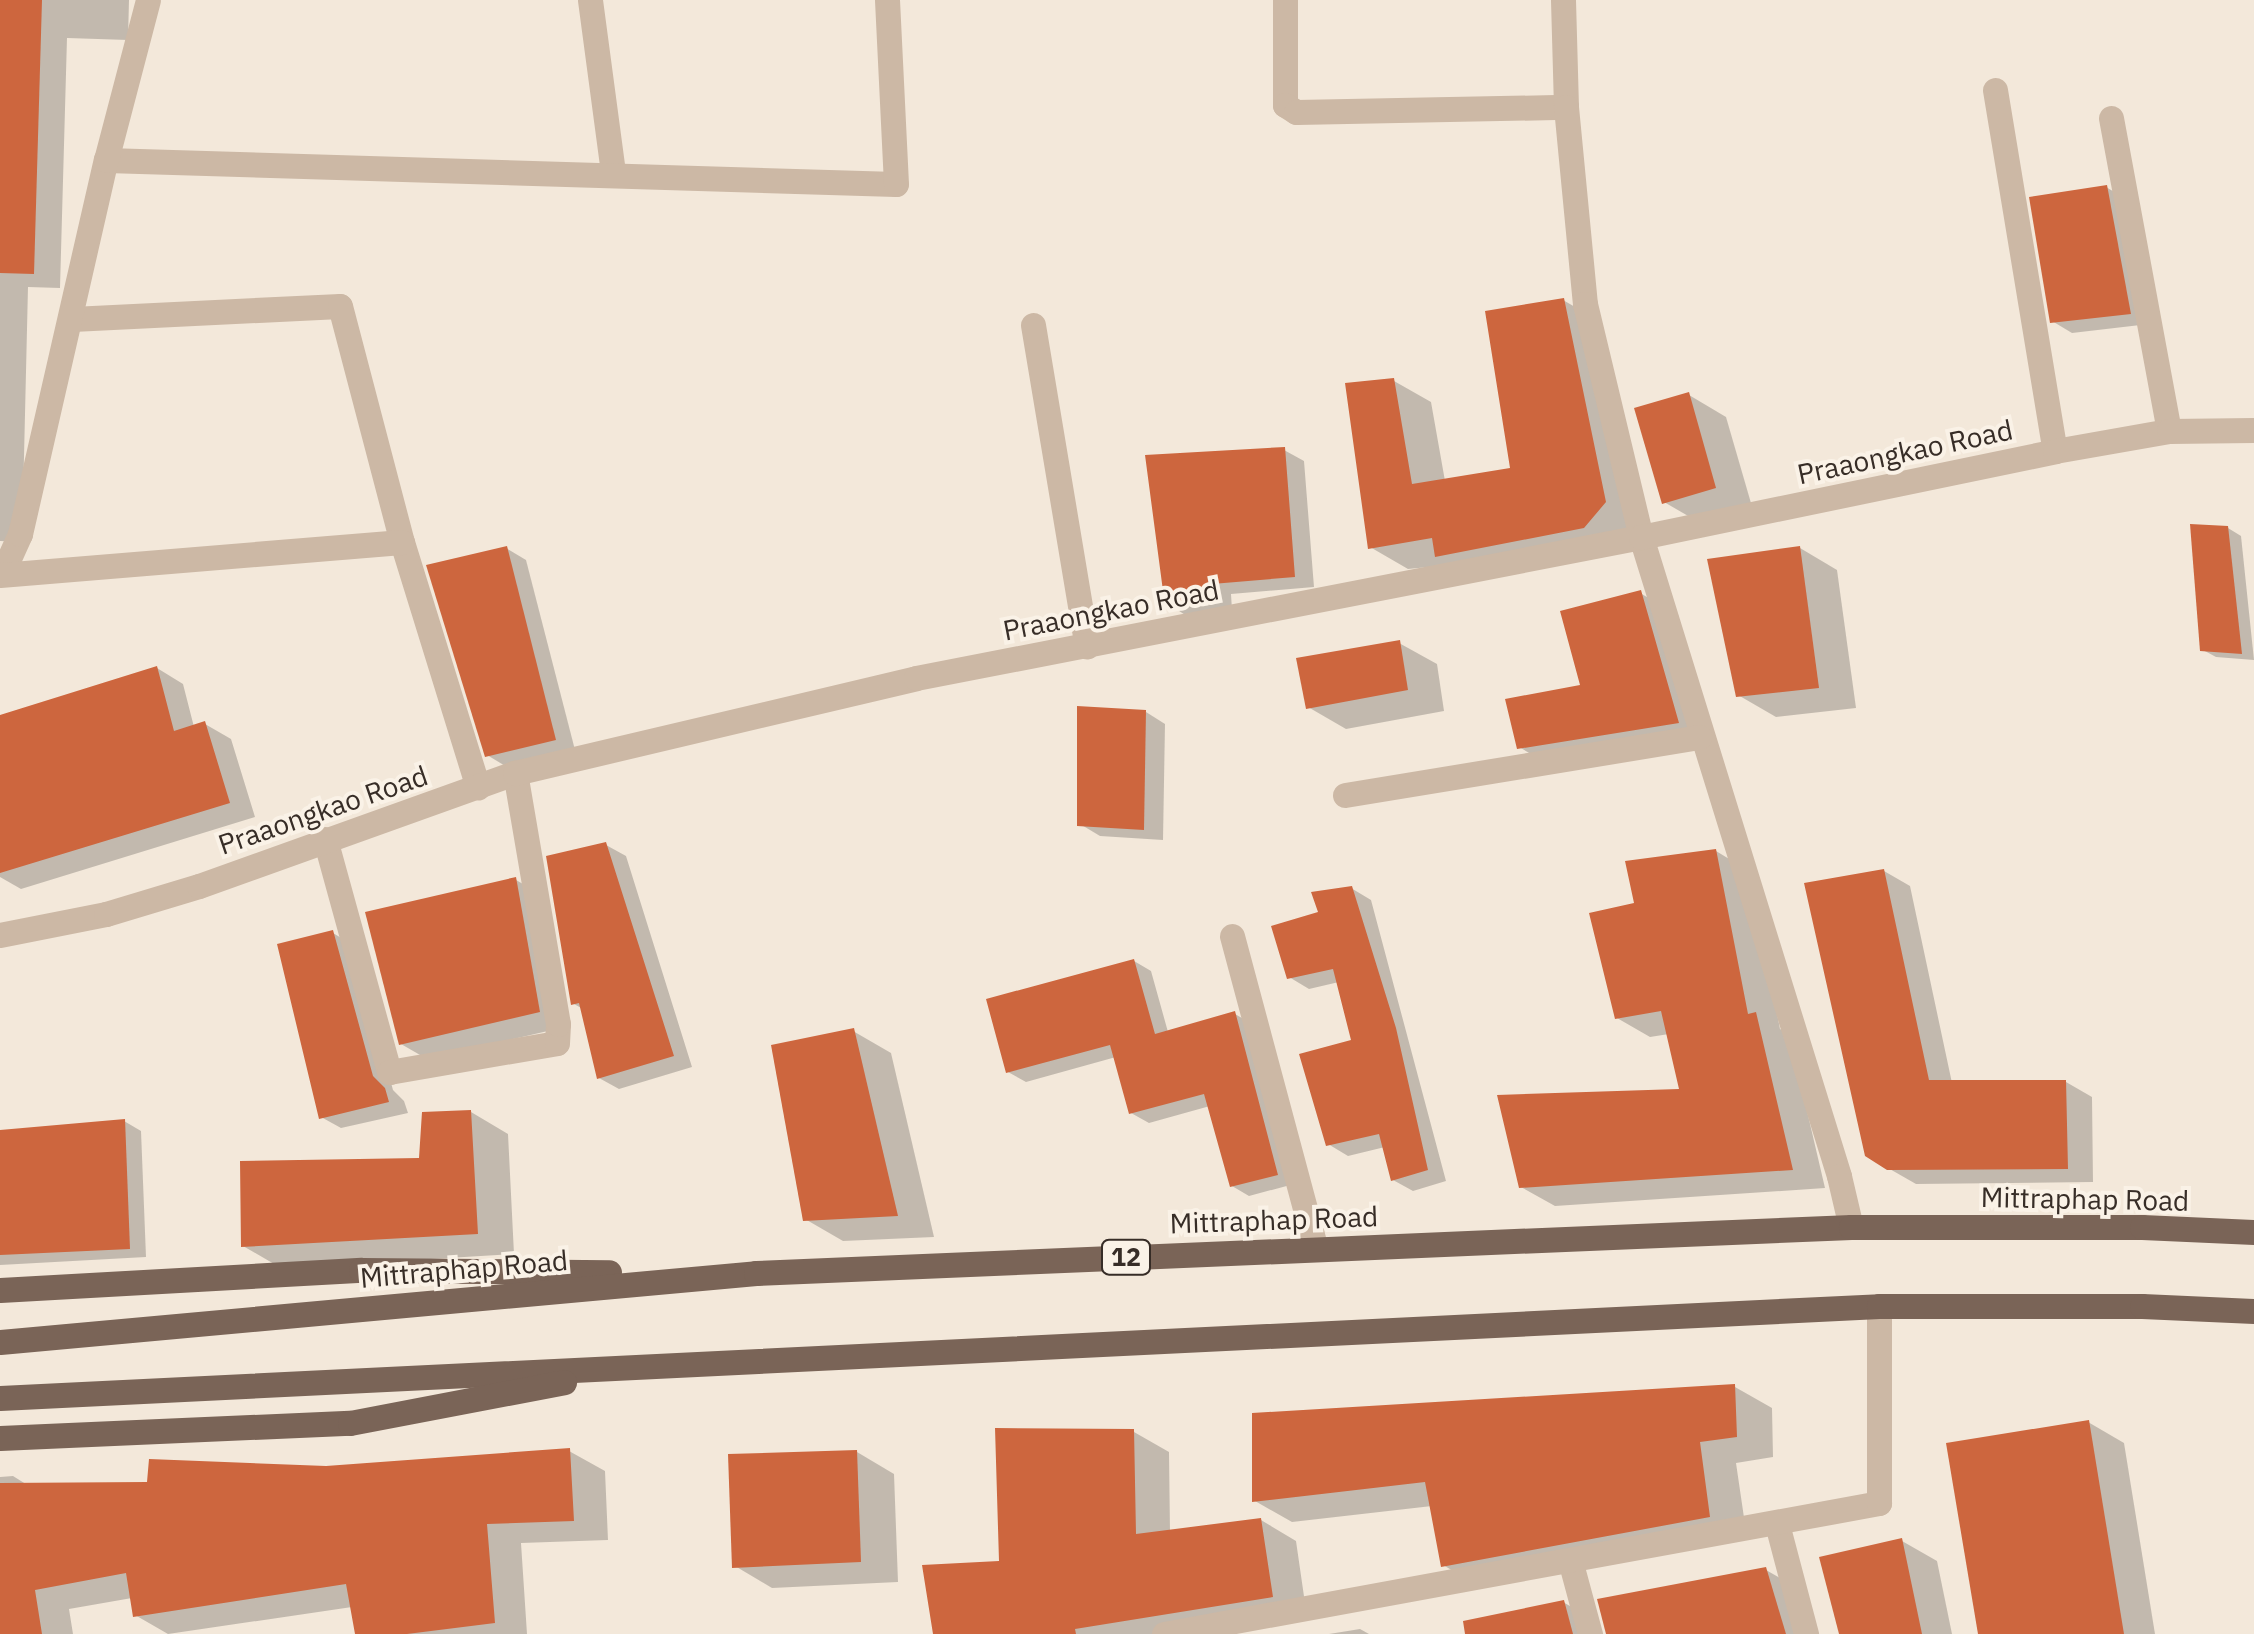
<!DOCTYPE html>
<style>
body{margin:0}
#map{position:relative;width:2254px;height:1634px;overflow:hidden;background:#f3e8da;font-family:"IBM Plex Sans",sans-serif}
div>[style]{position:absolute}
[style*='--x']{left:calc(var(--x)*1px);top:calc(var(--y)*1px);width:calc(var(--w)*1px);rotate:calc(var(--a)*1deg)}
.shadow>*{inset:0;background:#0003}
.building>*{inset:0;background:#cd663e}
.minor>*{height:25px;margin:-12.5px;padding:0 12.5px;transform-origin:12.5px;border-radius:12.5px;background:#ccb8a5}
.major>*{height:25px;margin:-12.5px;padding:0 12.5px;transform-origin:12.5px;border-radius:12.5px;background:#7a6457}
span{translate:-50% -50%;white-space:nowrap;text-align:center;line-height:1.15;-webkit-text-stroke:8px #faf2e7;paint-order:stroke}
.shield-label span{padding:2px 8px;background:#faf2e7;border:2px solid;border-radius:8px;-webkit-text-stroke-width:0}
.shield-label{font-size:25px;color:#372d27;font-weight:700}
.street-label{font-size:28px;color:#372d27}
</style>
<div id="map">
<div class="shadow">
<div style="clip-path:polygon(0 0,129px 0,128px 40px,67px 38px,60px 288px,28px 287px,22px 542px,0 541px)"></div>
<div style="clip-path:polygon(2106px 187px,2126px 199px,2149px 324px,2072px 333px,2052px 321px)"></div>
<div style="clip-path:polygon(1563px 300px,1601px 322px,1643px 524px,1622px 548px,1408px 569px,1370px 547px,1394px 381px,1431px 402px,1445px 481px,1513px 470px)"></div>
<div style="clip-path:polygon(1689px 395px,1726px 417px,1753px 510px,1702px 524px,1664px 502px)"></div>
<div style="clip-path:polygon(1284px 450px,1304px 461px,1314px 587px,1231px 594px,1232px 610px,1187px 616px,1168px 604px)"></div>
<div style="clip-path:polygon(2228px 528px,2241px 536px,2254px 660px,2216px 657px,2203px 650px)"></div>
<div style="clip-path:polygon(506px 548px,526px 560px,575px 750px,507px 767px,487px 755px)"></div>
<div style="clip-path:polygon(1800px 548px,1837px 570px,1856px 708px,1776px 717px,1738px 695px)"></div>
<div style="clip-path:polygon(1640px 593px,1678px 615px,1715px 744px,1557px 769px,1519px 747px,1583px 687px)"></div>
<div style="clip-path:polygon(1399px 643px,1437px 664px,1444px 711px,1346px 729px,1308px 707px)"></div>
<div style="clip-path:polygon(157px 668px,183px 684px,194px 727px,205px 724px,231px 739px,255px 817px,21px 889px,0 877px,0 717px)"></div>
<div style="clip-path:polygon(1146px 712px,1165px 724px,1163px 840px,1100px 836px,1080px 824px)"></div>
<div style="clip-path:polygon(606px 845px,626px 856px,692px 1067px,619px 1089px,599px 1078px,583px 1009px,574px 1004px)"></div>
<div style="clip-path:polygon(1716px 851px,1749px 871px,1780px 1029px,1789px 1034px,1825px 1188px,1555px 1206px,1521px 1187px,1682px 1091px,1669px 1034px,1650px 1037px,1617px 1018px,1637px 905px)"></div>
<div style="clip-path:polygon(1884px 871px,1910px 886px,1952px 1083px,2066px 1082px,2092px 1097px,2093px 1182px,1916px 1184px,1888px 1168px)"></div>
<div style="clip-path:polygon(516px 880px,542px 895px,565px 1027px,427px 1059px,401px 1044px)"></div>
<div style="clip-path:polygon(1351px 888px,1371px 900px,1446px 1181px,1413px 1191px,1393px 1180px,1385px 1147px,1348px 1156px,1328px 1144px,1354px 1042px,1339px 982px,1309px 989px,1289px 977px,1321px 913px)"></div>
<div style="clip-path:polygon(333px 933px,353px 945px,393px 1090px,404px 1101px,408px 1113px,341px 1128px,321px 1117px)"></div>
<div style="clip-path:polygon(1134px 961px,1151px 971px,1168px 1032px,1235px 1014px,1252px 1024px,1294px 1184px,1249px 1196px,1232px 1186px,1210px 1106px,1149px 1123px,1131px 1113px,1116px 1057px,1026px 1082px,1008px 1072px)"></div>
<div style="clip-path:polygon(853px 1031px,891px 1053px,934px 1237px,843px 1241px,805px 1219px)"></div>
<div style="clip-path:polygon(471px 1112px,508px 1134px,514px 1254px,281px 1268px,243px 1246px,422px 1160px)"></div>
<div style="clip-path:polygon(124px 1121px,141px 1131px,146px 1257px,0 1265px,0 1132px)"></div>
<div style="clip-path:polygon(1735px 1387px,1772px 1408px,1773px 1457px,1736px 1463px,1747px 1538px,1481px 1587px,1443px 1565px,1432px 1506px,1292px 1522px,1255px 1501px)"></div>
<div style="clip-path:polygon(2088px 1422px,2124px 1443px,2155px 1634px,1981px 1634px)"></div>
<div style="clip-path:polygon(1134px 1432px,1169px 1452px,1170px 1532px,1261px 1520px,1296px 1541px,1307px 1617px,1214px 1634px,935px 1634px)"></div>
<div style="clip-path:polygon(569px 1451px,605px 1471px,608px 1540px,521px 1543px,527px 1634px,357px 1634px,352px 1607px,168px 1634px,135px 1615px,132px 1598px,69px 1609px,73px 1634px,0 1634px,0 1477px,13px 1476px,29px 1486px,149px 1484px)"></div>
<div style="clip-path:polygon(857px 1452px,894px 1474px,898px 1582px,772px 1588px,735px 1566px)"></div>
<div style="clip-path:polygon(1902px 1541px,1937px 1561px,1952px 1634px,1842px 1634px)"></div>
<div style="clip-path:polygon(1766px 1570px,1801px 1590px,1814px 1634px,1608px 1634px)"></div>
<div style="clip-path:polygon(1563px 1602px,1599px 1623px,1602px 1634px,1494px 1634px)"></div>
<div style="clip-path:polygon(1360px 1629px,1369px 1634px,1329px 1634px)"></div>
</div>
<div class="building">
<div style="clip-path:polygon(0 0,42px 0,34px 274px,0 273px)"></div>
<div style="clip-path:polygon(2107px 185px,2131px 314px,2050px 323px,2029px 197px)"></div>
<div style="clip-path:polygon(1564px 298px,1606px 502px,1584px 528px,1435px 557px,1432px 538px,1368px 549px,1345px 383px,1394px 378px,1412px 484px,1510px 468px,1485px 311px)"></div>
<div style="clip-path:polygon(1689px 392px,1716px 488px,1662px 504px,1634px 408px)"></div>
<div style="clip-path:polygon(1285px 447px,1295px 577px,1212px 584px,1214px 599px,1165px 606px,1145px 455px)"></div>
<div style="clip-path:polygon(2190px 524px,2228px 526px,2242px 654px,2200px 651px)"></div>
<div style="clip-path:polygon(507px 546px,556px 740px,485px 757px,426px 565px)"></div>
<div style="clip-path:polygon(1800px 546px,1819px 688px,1736px 697px,1707px 559px)"></div>
<div style="clip-path:polygon(1641px 590px,1679px 723px,1517px 749px,1505px 699px,1580px 685px,1560px 611px)"></div>
<div style="clip-path:polygon(1400px 640px,1408px 690px,1306px 709px,1296px 658px)"></div>
<div style="clip-path:polygon(157px 666px,174px 731px,205px 721px,230px 803px,0 873px,0 715px)"></div>
<div style="clip-path:polygon(1077px 706px,1146px 710px,1144px 830px,1077px 826px)"></div>
<div style="clip-path:polygon(606px 842px,674px 1056px,597px 1079px,579px 1003px,571px 1005px,546px 856px)"></div>
<div style="clip-path:polygon(1716px 849px,1748px 1014px,1756px 1012px,1793px 1170px,1519px 1188px,1497px 1095px,1679px 1089px,1661px 1011px,1615px 1019px,1589px 913px,1634px 903px,1625px 861px)"></div>
<div style="clip-path:polygon(1884px 869px,1929px 1080px,2066px 1080px,2068px 1169px,1887px 1170px,1865px 1156px,1804px 883px)"></div>
<div style="clip-path:polygon(516px 877px,540px 1012px,399px 1045px,365px 912px)"></div>
<div style="clip-path:polygon(1352px 886px,1396px 1028px,1428px 1170px,1391px 1181px,1379px 1134px,1326px 1146px,1299px 1054px,1351px 1040px,1333px 969px,1287px 979px,1271px 926px,1318px 912px,1311px 892px)"></div>
<div style="clip-path:polygon(333px 930px,373px 1076px,385px 1088px,389px 1102px,319px 1119px,277px 944px)"></div>
<div style="clip-path:polygon(1134px 959px,1155px 1034px,1235px 1011px,1278px 1175px,1230px 1187px,1204px 1094px,1129px 1114px,1110px 1045px,1006px 1073px,986px 999px)"></div>
<div style="clip-path:polygon(854px 1028px,898px 1216px,803px 1221px,771px 1045px)"></div>
<div style="clip-path:polygon(471px 1110px,478px 1234px,241px 1247px,240px 1161px,419px 1158px,422px 1112px)"></div>
<div style="clip-path:polygon(125px 1119px,130px 1249px,0 1255px,0 1130px)"></div>
<div style="clip-path:polygon(1735px 1384px,1737px 1437px,1700px 1442px,1710px 1517px,1441px 1567px,1425px 1482px,1252px 1502px,1252px 1413px)"></div>
<div style="clip-path:polygon(2089px 1420px,2124px 1634px,1978px 1634px,1946px 1443px)"></div>
<div style="clip-path:polygon(995px 1428px,1134px 1429px,1136px 1534px,1261px 1518px,1273px 1597px,1075px 1629px,1076px 1634px,933px 1634px,922px 1565px,999px 1561px)"></div>
<div style="clip-path:polygon(570px 1448px,574px 1521px,487px 1524px,495px 1623px,407px 1634px,355px 1634px,346px 1584px,133px 1617px,126px 1573px,35px 1590px,42px 1634px,0 1634px,0 1483px,147px 1482px,149px 1459px,326px 1466px)"></div>
<div style="clip-path:polygon(857px 1450px,861px 1562px,732px 1568px,728px 1454px)"></div>
<div style="clip-path:polygon(1902px 1538px,1922px 1634px,1839px 1634px,1819px 1557px)"></div>
<div style="clip-path:polygon(1766px 1567px,1786px 1634px,1606px 1634px,1597px 1599px)"></div>
<div style="clip-path:polygon(1564px 1600px,1573px 1634px,1465px 1634px,1463px 1621px)"></div>
</div>
<div class="minor">
<div style="--x:590;--y:0;--w:174;--a:82.4"></div>
<div style="--x:1285;--y:0;--w:105;--a:90"></div>
<div style="--x:1285;--y:105;--w:13;--a:32"></div>
<div style="--x:1296;--y:112;--w:270;--a:-1.1"></div>
<div style="--x:1563;--y:0;--w:107;--a:88.4"></div>
<div style="--x:1566;--y:107;--w:198;--a:84.5"></div>
<div style="--x:1585;--y:304;--w:240;--a:76.5"></div>
<div style="--x:1641;--y:537;--w:669;--a:72.78"></div>
<div style="--x:1839;--y:1176;--w:52;--a:76.8"></div>
<div style="--x:1995;--y:90;--w:366;--a:80.6"></div>
<div style="--x:2111;--y:118;--w:318;--a:79.5"></div>
<div style="--x:106;--y:160;--w:790;--a:1.74"></div>
<div style="--x:896;--y:184;--w:184;--a:-92.8"></div>
<div style="--x:72;--y:319;--w:268;--a:-2.8"></div>
<div style="--x:340;--y:306;--w:244;--a:75.3"></div>
<div style="--x:402;--y:542;--w:257;--a:72.8"></div>
<div style="--x:1033;--y:325;--w:326;--a:80.5"></div>
<div style="--x:2;--y:574;--w:44;--a:-65.8"></div>
<div style="--x:20;--y:534;--w:384;--a:-77.1"></div>
<div style="--x:106;--y:160;--w:165;--a:-75.3"></div>
<div style="--x:0;--y:575;--w:403;--a:-4.7"></div>
<div style="--x:1345;--y:795;--w:359;--a:-9.3"></div>
<div style="--x:325;--y:839;--w:242;--a:74.6"></div>
<div style="--x:389;--y:1072;--w:170;--a:-9.8"></div>
<div style="--x:557;--y:1043;--w:19;--a:-87"></div>
<div style="--x:558;--y:1024;--w:255;--a:-99.7"></div>
<div style="--x:0;--y:935;--w:108;--a:-11.2"></div>
<div style="--x:106;--y:914;--w:97;--a:-16.8"></div>
<div style="--x:199;--y:886;--w:336;--a:-19.7"></div>
<div style="--x:515;--y:773;--w:412;--a:-13.3"></div>
<div style="--x:916;--y:678;--w:739;--a:-11.01"></div>
<div style="--x:1641;--y:537;--w:423;--a:-11.7"></div>
<div style="--x:2055;--y:451;--w:116;--a:-10"></div>
<div style="--x:2169;--y:431;--w:85;--a:-0.7"></div>
<div style="--x:1232;--y:936;--w:324;--a:75"></div>
<div style="--x:1777;--y:1524;--w:114;--a:75.2"></div>
<div style="--x:1570;--y:1560;--w:77;--a:74.9"></div>
<div style="--x:1164;--y:1634;--w:727;--a:-10.38"></div>
<div style="--x:1879;--y:1503;--w:197;--a:-90"></div>
</div>
<div class="major">
<div style="--x:0;--y:1290;--w:362;--a:-3.2"></div>
<div style="--x:361;--y:1270;--w:248;--a:0.5"></div>
<div style="--x:0;--y:1342;--w:759;--a:-5.21"></div>
<div style="--x:756;--y:1273;--w:1096;--a:-2.41"></div>
<div style="--x:1851;--y:1227;--w:291;--a:0"></div>
<div style="--x:2142;--y:1227;--w:112;--a:2.6"></div>
<div style="--x:0;--y:1398;--w:1881;--a:-2.8"></div>
<div style="--x:1879;--y:1306;--w:263;--a:0"></div>
<div style="--x:2142;--y:1306;--w:112;--a:2.6"></div>
<div style="--x:0;--y:1438;--w:350;--a:-2.5"></div>
<div style="--x:350;--y:1423;--w:218;--a:-10.8"></div>
</div>
<div class="shield-label">
<span style="left:1126px;top:1257px">12</span>
</div>
<div class="street-label">
<span style="left:1905px;top:452px;rotate:-12deg">Praaongkao Road</span>
<span style="left:1111px;top:610px;rotate:-11deg">Praaongkao Road</span>
<span style="left:323px;top:810px;rotate:-19deg">Praaongkao Road</span>
<span style="left:2085px;top:1199px;rotate:1deg">Mittraphap Road</span>
<span style="left:1274px;top:1220px;rotate:-2deg">Mittraphap Road</span>
<span style="left:464px;top:1269px;rotate:-5deg">Mittraphap Road</span>
</div>
</div>
